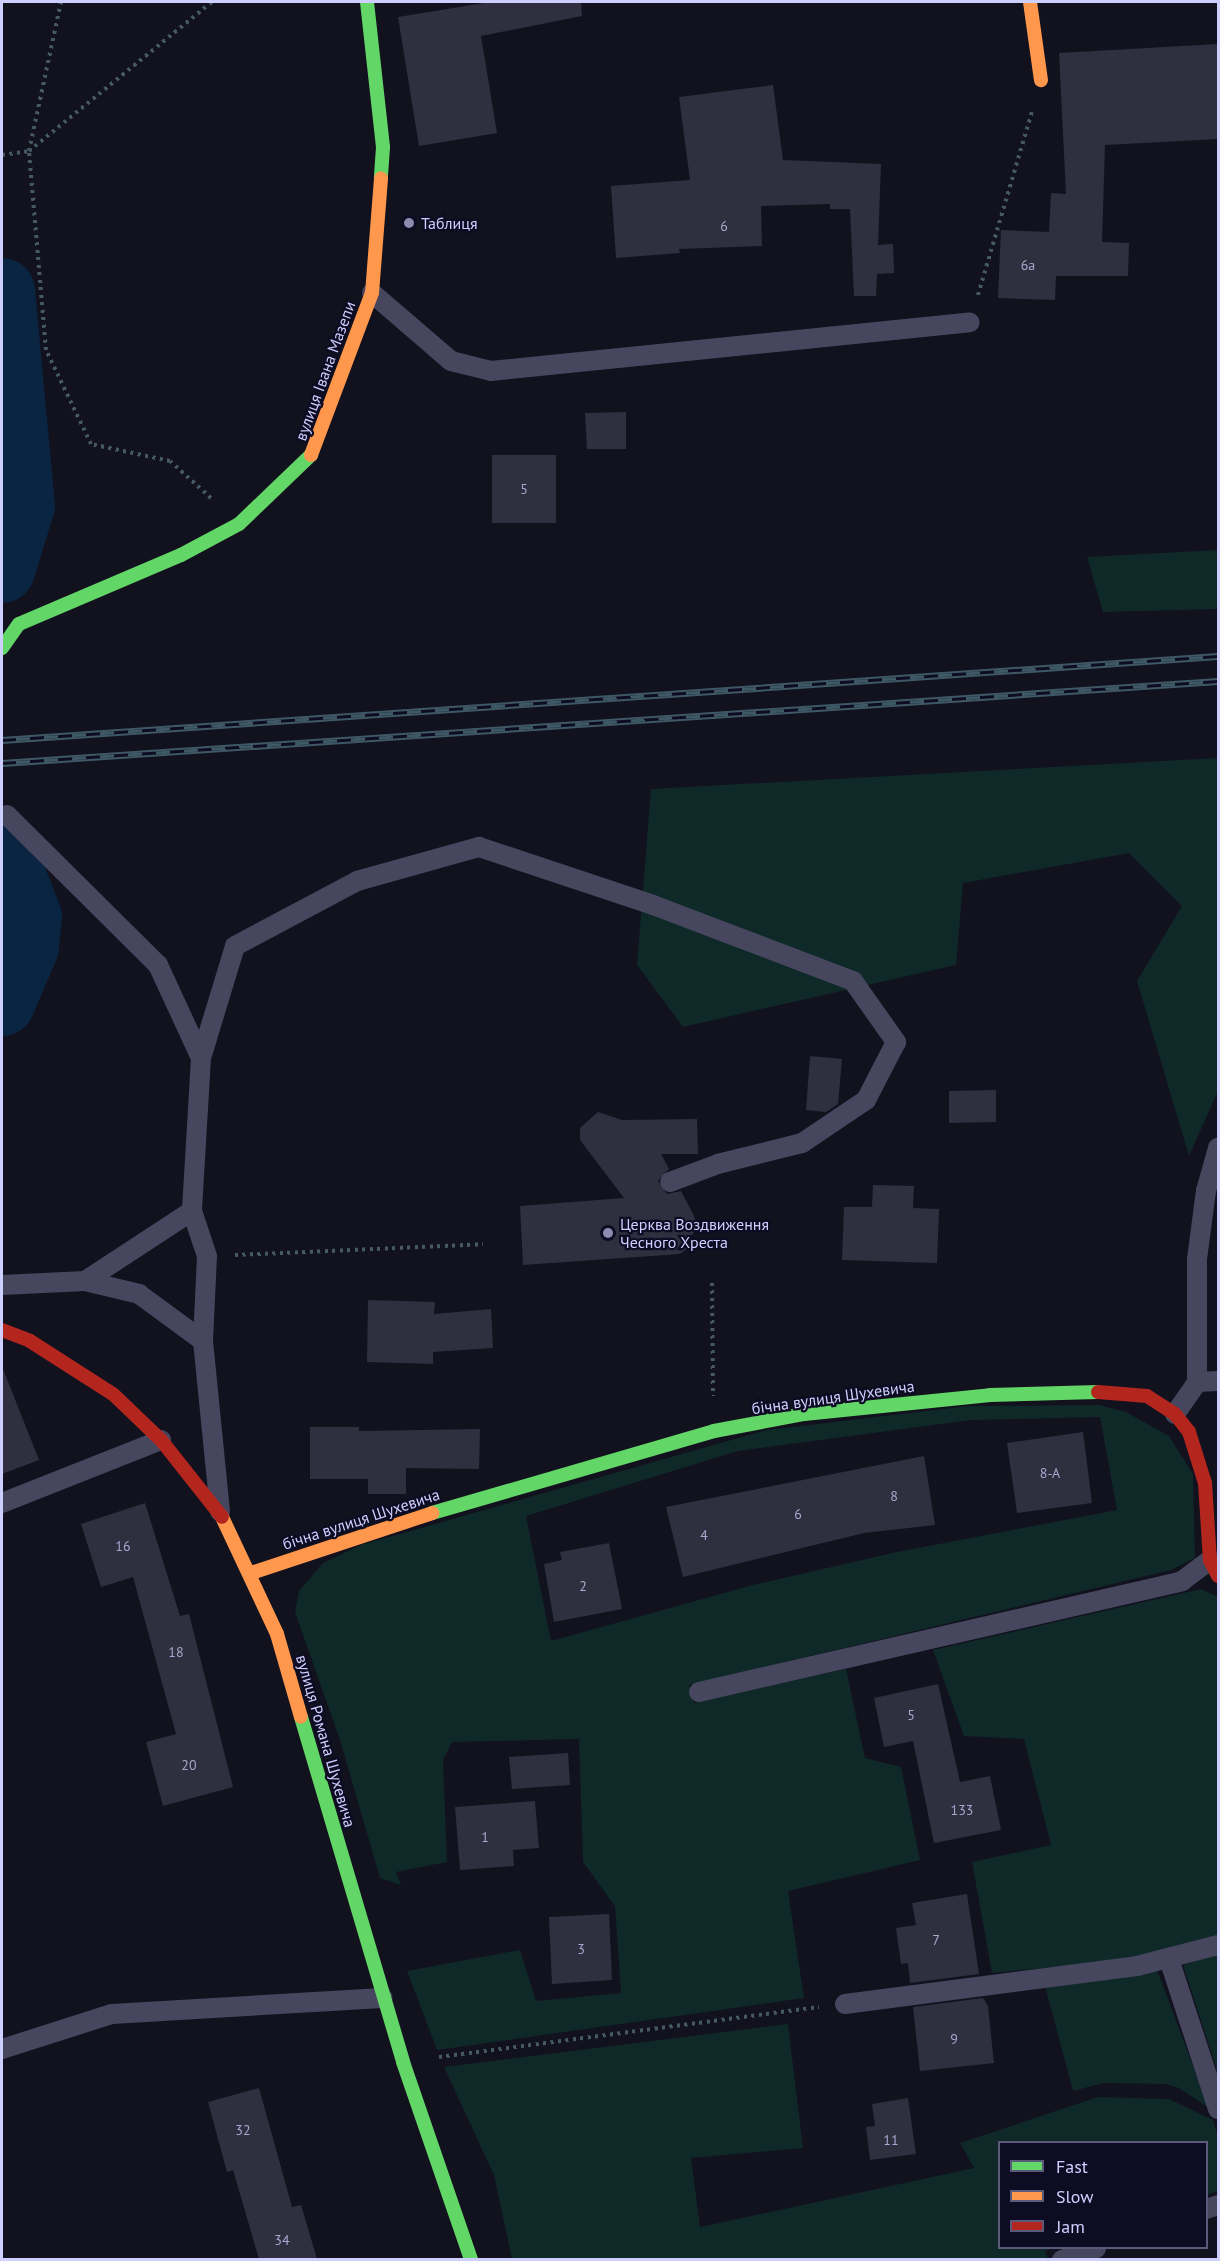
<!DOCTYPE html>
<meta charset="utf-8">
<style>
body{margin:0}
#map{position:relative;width:1220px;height:2261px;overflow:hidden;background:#12111e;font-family:"PT Sans",sans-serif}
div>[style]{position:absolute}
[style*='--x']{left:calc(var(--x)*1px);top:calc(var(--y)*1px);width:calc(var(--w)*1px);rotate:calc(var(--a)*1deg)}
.green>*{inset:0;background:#0f2928}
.river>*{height:66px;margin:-33px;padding:0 33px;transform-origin:33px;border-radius:33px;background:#0a2542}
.building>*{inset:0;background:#302f40}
.path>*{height:4px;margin-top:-2px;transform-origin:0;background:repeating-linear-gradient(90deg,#455864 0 3px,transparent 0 7.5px)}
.lane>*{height:20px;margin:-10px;padding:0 10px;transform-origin:10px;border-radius:10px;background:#46475f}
.fast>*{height:14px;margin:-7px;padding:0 7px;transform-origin:7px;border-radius:7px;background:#63d668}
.slow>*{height:14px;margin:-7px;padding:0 7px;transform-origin:7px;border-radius:7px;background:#ff974d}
.jam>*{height:14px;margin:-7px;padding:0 7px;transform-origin:7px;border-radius:7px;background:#b3261e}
.rail>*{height:7px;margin-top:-3.5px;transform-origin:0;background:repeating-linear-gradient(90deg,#0e0c23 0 14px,#3e5866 0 28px);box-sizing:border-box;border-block:2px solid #3e5866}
.dots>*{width:16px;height:16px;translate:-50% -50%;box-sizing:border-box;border:3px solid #0e0c23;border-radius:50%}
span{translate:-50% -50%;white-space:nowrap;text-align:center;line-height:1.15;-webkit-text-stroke:4.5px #0e0c23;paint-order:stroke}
.number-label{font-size:14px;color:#a7a7cf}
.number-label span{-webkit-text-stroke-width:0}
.poi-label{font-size:16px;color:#cfcfff}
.left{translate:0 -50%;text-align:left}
.street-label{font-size:16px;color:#cfcfff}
.frame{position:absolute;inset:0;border:3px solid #cfcfff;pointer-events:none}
.legend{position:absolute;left:998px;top:2141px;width:210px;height:108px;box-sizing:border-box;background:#0e0c23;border:2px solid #5b5a7b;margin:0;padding:8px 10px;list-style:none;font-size:18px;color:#cfcfff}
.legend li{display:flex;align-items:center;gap:12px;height:30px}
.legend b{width:30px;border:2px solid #5b5a7b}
</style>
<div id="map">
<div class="green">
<div style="clip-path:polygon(1218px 550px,1218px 609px,1103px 612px,1087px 557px)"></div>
<div style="clip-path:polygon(1218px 758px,1218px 1091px,1189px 1156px,1137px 981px,1182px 906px,1129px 853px,963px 883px,956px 965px,683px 1027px,637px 965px,651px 789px)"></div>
<div style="clip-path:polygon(evenodd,1100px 1405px,1126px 1412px,1169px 1436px,1193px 1474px,1195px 1558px,1171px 1570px,689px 1685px,694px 1703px,846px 1669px,865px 1758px,901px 1767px,920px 1860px,788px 1891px,804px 1998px,437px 2050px,407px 1971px,520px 1950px,536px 2001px,621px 1993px,615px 1906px,583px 1862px,579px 1739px,452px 1742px,443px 1760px,447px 1862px,396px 1872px,401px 1885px,380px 1878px,340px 1740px,295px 1612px,299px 1591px,323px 1563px,361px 1545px,767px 1430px,969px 1406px,1100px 1405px,1100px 1417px,1117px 1510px,897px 1552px,753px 1585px,551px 1641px,526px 1516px,738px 1451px,971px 1420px,1100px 1417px)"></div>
<div style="clip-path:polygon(1201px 1589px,1218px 1597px,1218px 1935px,1136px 1959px,992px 1973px,972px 1862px,1051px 1845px,1024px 1739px,964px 1736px,933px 1650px)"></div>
<div style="clip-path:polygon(1218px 1954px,1218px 2073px,1183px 1965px)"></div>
<div style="clip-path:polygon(1157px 1970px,1209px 2108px,1179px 2088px,1165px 2084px,1103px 2083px,1073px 2091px,1045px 1986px)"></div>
<div style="clip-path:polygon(788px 2024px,803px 2148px,691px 2158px,700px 2227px,974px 2168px,960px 2143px,1098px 2097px,1169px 2099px,1213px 2120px,1218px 2138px,1218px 2191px,1207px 2195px,1206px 2142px,1000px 2142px,1000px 2248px,1054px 2248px,1045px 2251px,1048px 2259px,512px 2259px,494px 2175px,444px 2067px)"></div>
</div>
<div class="river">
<div style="--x:2;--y:291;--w:215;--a:84.7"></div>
<div style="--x:22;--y:505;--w:68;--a:107.1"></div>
<div style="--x:2;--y:848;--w:74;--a:68.6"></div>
<div style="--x:29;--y:917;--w:30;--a:96"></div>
<div style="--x:26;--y:947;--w:61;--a:113.2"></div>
</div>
<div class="building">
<div style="clip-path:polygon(490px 2px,581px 2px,582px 16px,481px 36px,497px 133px,419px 146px,398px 17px)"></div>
<div style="clip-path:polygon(1218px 44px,1218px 139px,1105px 145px,1102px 242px,1129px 243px,1128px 276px,1056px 276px,1055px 300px,998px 298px,1001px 230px,1049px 232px,1051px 193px,1066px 194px,1059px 53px)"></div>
<div style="clip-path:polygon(773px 85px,783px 160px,881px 164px,878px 245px,893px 244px,894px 273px,877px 274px,876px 296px,854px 296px,850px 209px,830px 209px,830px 204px,761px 206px,762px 246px,679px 249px,680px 253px,616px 258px,611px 186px,690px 180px,679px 97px)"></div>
<div style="clip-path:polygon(626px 412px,626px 449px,587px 449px,585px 413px)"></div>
<div style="clip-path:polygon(492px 455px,556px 455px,556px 523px,492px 523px)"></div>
<div style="clip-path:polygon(810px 1056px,842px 1059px,838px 1104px,826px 1112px,806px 1110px)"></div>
<div style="clip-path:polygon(996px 1090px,996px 1122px,949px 1123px,949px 1091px)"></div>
<div style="clip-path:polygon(598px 1112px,622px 1120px,697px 1119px,698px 1154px,661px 1154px,669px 1169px,658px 1181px,667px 1194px,681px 1191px,692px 1212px,697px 1224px,687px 1249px,680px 1254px,523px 1265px,520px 1206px,624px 1198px,580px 1140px,580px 1128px)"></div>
<div style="clip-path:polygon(873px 1185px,914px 1186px,913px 1208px,939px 1209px,937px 1263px,842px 1260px,844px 1207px,872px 1207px)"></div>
<div style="clip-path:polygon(368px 1300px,435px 1302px,434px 1314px,491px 1309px,493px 1348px,433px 1352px,433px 1364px,367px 1362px)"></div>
<div style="clip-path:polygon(3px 1369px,39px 1460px,2px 1474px,2px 1370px)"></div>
<div style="clip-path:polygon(310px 1427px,359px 1427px,359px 1431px,480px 1429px,479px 1469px,406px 1468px,406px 1494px,368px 1494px,368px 1479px,310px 1479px)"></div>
<div style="clip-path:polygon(1083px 1432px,1092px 1503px,1017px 1513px,1007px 1443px)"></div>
<div style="clip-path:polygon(924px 1456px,935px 1525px,864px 1533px,683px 1577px,666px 1507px)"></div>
<div style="clip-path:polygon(145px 1503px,180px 1616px,189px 1614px,233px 1787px,163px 1806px,146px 1742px,176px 1734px,133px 1577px,101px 1587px,81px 1524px)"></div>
<div style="clip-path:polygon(609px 1543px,622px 1609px,554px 1622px,544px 1564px,562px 1560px,560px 1552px)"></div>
<div style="clip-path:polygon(938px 1684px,960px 1782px,990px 1776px,1001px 1830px,934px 1843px,913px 1741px,884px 1747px,874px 1698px)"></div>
<div style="clip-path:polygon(568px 1753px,570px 1785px,512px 1789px,509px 1757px)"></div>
<div style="clip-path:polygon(535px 1801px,539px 1848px,513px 1850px,514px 1866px,460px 1870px,455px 1807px)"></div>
<div style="clip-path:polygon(967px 1894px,979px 1974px,910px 1983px,908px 1963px,901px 1964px,896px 1928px,916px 1925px,912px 1903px)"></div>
<div style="clip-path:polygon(609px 1914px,612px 1980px,552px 1984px,549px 1917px)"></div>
<div style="clip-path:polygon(983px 1998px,988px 2006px,994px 2063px,920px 2071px,913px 2007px)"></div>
<div style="clip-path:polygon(259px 2088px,292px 2207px,301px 2205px,317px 2259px,259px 2259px,233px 2170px,227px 2172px,208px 2102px)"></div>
<div style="clip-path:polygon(908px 2098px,916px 2154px,870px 2160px,866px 2127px,875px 2126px,872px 2104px)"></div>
</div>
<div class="path">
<div style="--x:2;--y:155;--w:27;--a:-8"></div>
<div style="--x:29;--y:151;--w:152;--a:-77.9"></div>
<div style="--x:978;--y:295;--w:191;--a:-73.6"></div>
<div style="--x:211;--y:498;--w:55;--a:-137.9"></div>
<div style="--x:170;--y:461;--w:81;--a:-167.9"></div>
<div style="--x:91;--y:444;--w:104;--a:-115.6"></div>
<div style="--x:46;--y:350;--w:200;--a:-94.9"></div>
<div style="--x:29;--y:151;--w:236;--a:-39.2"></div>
<div style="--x:235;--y:1255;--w:248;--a:-2.5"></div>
<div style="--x:712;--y:1283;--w:113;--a:89.5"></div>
<div style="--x:439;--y:2057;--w:383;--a:-7.5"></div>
</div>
<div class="lane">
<div style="--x:372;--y:293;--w:104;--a:40.7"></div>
<div style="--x:451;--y:361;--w:41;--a:14"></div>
<div style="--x:491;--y:371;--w:481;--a:-5.8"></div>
<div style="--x:7;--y:815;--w:213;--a:44.8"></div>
<div style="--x:158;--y:965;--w:102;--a:65.2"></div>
<div style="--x:201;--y:1058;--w:153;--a:93.4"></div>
<div style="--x:192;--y:1211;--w:47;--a:71.6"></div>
<div style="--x:207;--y:1256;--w:85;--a:92.7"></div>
<div style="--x:203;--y:1341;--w:171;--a:84.3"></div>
<div style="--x:201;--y:1058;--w:117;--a:-73.1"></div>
<div style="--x:235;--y:946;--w:138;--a:-28"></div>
<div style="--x:357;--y:881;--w:127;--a:-15.6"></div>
<div style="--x:479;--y:847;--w:183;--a:18.4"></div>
<div style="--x:653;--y:905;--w:214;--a:20.8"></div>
<div style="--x:853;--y:981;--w:75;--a:54.8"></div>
<div style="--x:896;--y:1042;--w:65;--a:117.3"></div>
<div style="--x:866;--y:1100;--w:77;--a:146.1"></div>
<div style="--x:802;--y:1143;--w:87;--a:166"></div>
<div style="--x:718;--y:1164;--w:51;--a:159.4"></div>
<div style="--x:85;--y:1281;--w:56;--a:13.5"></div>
<div style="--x:139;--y:1294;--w:79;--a:36.3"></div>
<div style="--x:2;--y:1285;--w:83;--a:-2.8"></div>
<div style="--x:85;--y:1281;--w:128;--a:-33.2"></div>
<div style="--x:1197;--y:1382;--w:21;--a:-3"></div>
<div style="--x:1175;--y:1414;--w:39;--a:-55"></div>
<div style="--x:1197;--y:1382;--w:123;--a:-90"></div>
<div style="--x:1197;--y:1259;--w:69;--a:-82.5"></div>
<div style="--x:1206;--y:1191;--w:45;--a:-74.4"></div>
<div style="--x:2;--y:1503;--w:171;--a:-21.6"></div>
<div style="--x:699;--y:1692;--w:496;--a:-12.9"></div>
<div style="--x:1182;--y:1581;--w:35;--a:-37"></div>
<div style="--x:1169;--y:1959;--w:158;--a:71.9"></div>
<div style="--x:845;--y:2004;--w:294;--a:-7.4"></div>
<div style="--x:1137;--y:1966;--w:84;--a:-14.5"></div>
<div style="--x:2;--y:2049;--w:115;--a:-17.7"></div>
<div style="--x:112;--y:2014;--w:271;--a:-3.4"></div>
<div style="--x:1206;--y:2209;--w:13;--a:-18"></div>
<div style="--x:1062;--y:2260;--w:36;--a:-19"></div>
</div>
<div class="fast">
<div style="--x:367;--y:2;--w:146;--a:83.7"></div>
<div style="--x:383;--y:147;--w:31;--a:94"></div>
<div style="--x:2;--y:648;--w:29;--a:-55"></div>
<div style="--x:19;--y:624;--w:176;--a:-23.1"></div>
<div style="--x:181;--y:555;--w:66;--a:-28.1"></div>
<div style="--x:239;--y:524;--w:100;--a:-43.8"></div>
<div style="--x:432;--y:1513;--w:294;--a:-16.2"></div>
<div style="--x:714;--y:1431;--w:92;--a:-10.7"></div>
<div style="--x:804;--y:1414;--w:187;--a:-5.8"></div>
<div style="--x:990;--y:1395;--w:108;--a:-1.6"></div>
<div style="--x:301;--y:1717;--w:360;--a:73.5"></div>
<div style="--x:403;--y:2062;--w:209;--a:71"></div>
</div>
<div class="slow">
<div style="--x:1030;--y:2;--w:79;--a:82"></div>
<div style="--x:311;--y:455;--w:173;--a:-69.4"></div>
<div style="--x:372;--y:293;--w:115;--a:-85.5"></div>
<div style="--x:222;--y:1517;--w:129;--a:64.8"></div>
<div style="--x:277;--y:1634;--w:86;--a:73.9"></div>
<div style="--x:251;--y:1573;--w:191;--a:-18.3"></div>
</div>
<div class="jam">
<div style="--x:2;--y:1330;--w:30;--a:21"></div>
<div style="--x:30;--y:1341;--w:98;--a:32.6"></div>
<div style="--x:113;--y:1394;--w:66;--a:43.8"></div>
<div style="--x:161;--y:1440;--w:98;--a:51.6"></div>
<div style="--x:1098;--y:1392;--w:49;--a:4.7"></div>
<div style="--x:1147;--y:1396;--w:33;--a:33"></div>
<div style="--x:1175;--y:1414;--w:23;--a:52"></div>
<div style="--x:1189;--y:1432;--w:53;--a:72.6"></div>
<div style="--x:1205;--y:1483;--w:77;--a:86.3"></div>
<div style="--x:1210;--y:1560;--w:18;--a:63"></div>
</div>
<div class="rail">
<div style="--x:2;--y:740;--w:1219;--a:-3.95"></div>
<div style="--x:2;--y:763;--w:1219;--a:-3.86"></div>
</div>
<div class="dots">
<div style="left:409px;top:223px;background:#8d8cb0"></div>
<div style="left:608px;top:1233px;background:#8d8cb0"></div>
</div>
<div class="number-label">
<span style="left:724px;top:226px">6</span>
<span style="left:1028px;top:265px">6а</span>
<span style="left:524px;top:489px">5</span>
<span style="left:1050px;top:1473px">8-А</span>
<span style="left:894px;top:1496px">8</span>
<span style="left:798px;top:1514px">6</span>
<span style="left:704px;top:1535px">4</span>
<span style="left:123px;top:1546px">16</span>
<span style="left:583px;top:1586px">2</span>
<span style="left:176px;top:1652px">18</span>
<span style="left:911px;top:1715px">5</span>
<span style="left:189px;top:1765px">20</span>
<span style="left:962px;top:1810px">133</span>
<span style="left:485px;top:1837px">1</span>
<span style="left:936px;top:1940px">7</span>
<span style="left:581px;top:1949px">3</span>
<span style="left:954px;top:2039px">9</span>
<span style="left:243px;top:2130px">32</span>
<span style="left:891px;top:2140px">11</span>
<span style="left:282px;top:2240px">34</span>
</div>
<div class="poi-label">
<span class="left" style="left:421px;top:223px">Таблиця</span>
<span class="left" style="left:620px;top:1233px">Церква Воздвиження<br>Чесного Хреста</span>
</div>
<div class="street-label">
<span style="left:325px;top:371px;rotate:-70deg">вулиця Івана Мазепи</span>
<span style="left:833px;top:1397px;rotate:-8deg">бічна вулиця Шухевича</span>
<span style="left:361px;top:1519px;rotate:-18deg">бічна вулиця Шухевича</span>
<span style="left:326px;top:1741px;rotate:74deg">вулиця Романа Шухевича</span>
</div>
<div class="frame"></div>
<ul class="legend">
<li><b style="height:8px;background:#63d668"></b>Fast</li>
<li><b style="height:8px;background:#ff974d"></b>Slow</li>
<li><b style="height:8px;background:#b3261e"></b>Jam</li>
</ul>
</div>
